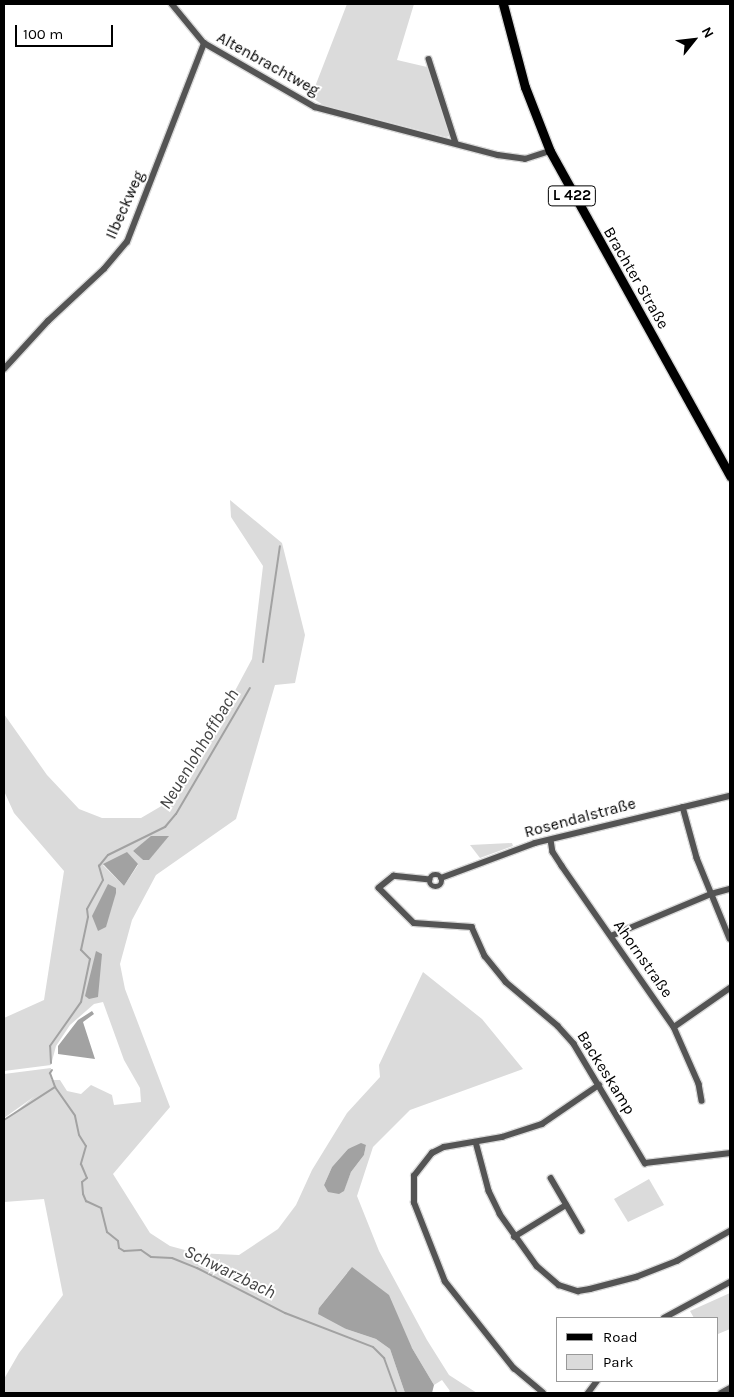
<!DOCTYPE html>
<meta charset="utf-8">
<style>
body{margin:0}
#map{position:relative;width:734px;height:1397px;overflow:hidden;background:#fff;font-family:Karla,sans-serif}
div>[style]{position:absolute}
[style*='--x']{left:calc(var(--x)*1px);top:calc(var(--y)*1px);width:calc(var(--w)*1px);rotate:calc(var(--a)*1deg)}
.green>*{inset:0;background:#dbdbdb}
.water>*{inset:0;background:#a2a2a2}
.stream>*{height:2px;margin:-1px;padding:0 1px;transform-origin:1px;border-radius:1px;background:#a2a2a2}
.roads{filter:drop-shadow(1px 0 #dbdbdb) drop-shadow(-1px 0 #dbdbdb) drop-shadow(0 1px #dbdbdb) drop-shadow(0 -1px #dbdbdb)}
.street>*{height:5.5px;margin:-2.75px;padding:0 2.75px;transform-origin:2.75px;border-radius:2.75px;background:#545454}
.street>.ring{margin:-2.75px;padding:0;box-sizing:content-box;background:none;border:5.5px solid #545454;border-radius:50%}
.primary>*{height:9px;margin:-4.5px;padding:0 4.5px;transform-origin:4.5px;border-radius:4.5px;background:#000}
span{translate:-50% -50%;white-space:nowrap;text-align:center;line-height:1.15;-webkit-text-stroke:4px #fff;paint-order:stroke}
.shield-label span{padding:1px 4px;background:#fff;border:1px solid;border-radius:4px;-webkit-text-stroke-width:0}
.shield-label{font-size:15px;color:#000;font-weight:700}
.street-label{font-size:16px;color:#000}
.water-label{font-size:18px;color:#434343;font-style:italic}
.frame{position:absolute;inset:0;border:5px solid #000;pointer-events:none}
.legend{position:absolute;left:556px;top:1317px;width:162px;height:65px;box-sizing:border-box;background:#fff;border:1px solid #999;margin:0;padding:6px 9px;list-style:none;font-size:15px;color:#000}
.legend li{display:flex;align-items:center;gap:10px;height:25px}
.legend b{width:25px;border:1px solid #999}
.north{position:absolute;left:669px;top:15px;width:50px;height:50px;-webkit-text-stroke:4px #fff;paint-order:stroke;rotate:61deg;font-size:14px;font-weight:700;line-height:20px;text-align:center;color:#000}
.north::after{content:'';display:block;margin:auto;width:18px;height:22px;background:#000;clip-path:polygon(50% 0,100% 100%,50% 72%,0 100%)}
.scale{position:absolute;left:15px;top:25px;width:98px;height:22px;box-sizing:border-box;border:2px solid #000;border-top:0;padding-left:6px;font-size:15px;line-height:18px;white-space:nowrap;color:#000;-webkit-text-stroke:4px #fff;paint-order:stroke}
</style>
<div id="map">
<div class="green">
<div style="clip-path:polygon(347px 4px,414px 4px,397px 60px,427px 67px,450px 136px,446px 137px,323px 105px,311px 97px)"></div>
<div style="clip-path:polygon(evenodd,230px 500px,282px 543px,305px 635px,295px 683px,275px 685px,236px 819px,156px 875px,132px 920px,120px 964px,125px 989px,170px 1107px,113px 1174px,150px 1233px,170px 1246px,196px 1253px,239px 1255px,278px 1229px,296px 1205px,312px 1170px,347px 1113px,380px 1077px,379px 1065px,423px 972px,482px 1019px,523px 1069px,410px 1110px,373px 1147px,357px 1196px,379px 1251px,427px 1340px,449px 1375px,477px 1393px,448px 1393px,450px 1391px,442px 1380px,434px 1385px,412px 1348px,347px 1273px,319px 1308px,346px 1329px,376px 1339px,390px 1349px,405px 1393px,4px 1393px,4px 1379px,19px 1353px,63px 1295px,44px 1199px,4px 1202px,4px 1121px,35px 1096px,4px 1118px,4px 1074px,51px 1068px,51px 1080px,60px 1080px,67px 1091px,81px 1094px,91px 1085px,112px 1095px,114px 1105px,141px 1102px,140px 1088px,124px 1060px,103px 1002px,94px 1004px,70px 1025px,56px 1046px,51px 1065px,4px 1071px,4px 1018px,44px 1000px,64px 871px,14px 813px,4px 791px,4px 714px,47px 775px,79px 809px,102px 818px,141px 818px,170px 801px,191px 773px,252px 659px,263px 566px,231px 517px,230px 500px,168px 836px,149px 859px,143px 860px,133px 851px,168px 836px,230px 500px,132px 859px,138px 865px,124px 886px,103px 865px,132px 859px,230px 500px,366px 1145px,364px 1155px,351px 1172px,345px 1187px,324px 1185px,332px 1167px,348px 1149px,366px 1145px)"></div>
<div style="clip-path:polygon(512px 843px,513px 846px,480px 858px,470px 845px)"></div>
<div style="clip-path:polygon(649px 1179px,664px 1205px,628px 1222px,614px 1199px)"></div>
<div style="clip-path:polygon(730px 1293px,730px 1329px,718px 1334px,718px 1318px,694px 1318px,690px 1311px)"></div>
</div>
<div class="water">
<div style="clip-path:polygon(151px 836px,169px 836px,149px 860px,143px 860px,133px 851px)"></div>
<div style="clip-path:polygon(127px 852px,138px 864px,124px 886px,103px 864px)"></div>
<div style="clip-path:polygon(108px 884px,116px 888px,116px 893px,106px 927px,98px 931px,92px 916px)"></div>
<div style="clip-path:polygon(96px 951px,102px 954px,98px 997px,89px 999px,85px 996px)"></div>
<div style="clip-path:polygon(92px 1011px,94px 1014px,83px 1022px,95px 1059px,58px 1054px,58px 1046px,78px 1020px)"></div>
<div style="clip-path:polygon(361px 1143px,366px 1145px,364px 1155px,351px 1172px,344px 1191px,339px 1194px,328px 1192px,324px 1185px,332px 1167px,348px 1149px)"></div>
<div style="clip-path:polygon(352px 1267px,389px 1295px,412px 1348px,434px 1385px,432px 1393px,405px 1393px,390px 1349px,376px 1339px,346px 1329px,318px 1314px,319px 1308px)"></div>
</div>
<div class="stream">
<div style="--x:263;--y:662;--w:117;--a:-81.7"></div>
<div style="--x:51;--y:1063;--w:17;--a:-93"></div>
<div style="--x:50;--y:1046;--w:54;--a:-54.8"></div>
<div style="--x:81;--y:1002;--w:44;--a:-78.2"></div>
<div style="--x:90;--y:959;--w:13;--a:-135"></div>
<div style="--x:81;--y:950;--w:34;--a:-78"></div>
<div style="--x:88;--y:917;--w:8;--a:-97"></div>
<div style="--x:87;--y:909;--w:33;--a:-61"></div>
<div style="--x:103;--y:880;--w:15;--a:-106"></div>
<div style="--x:99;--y:866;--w:14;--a:-51"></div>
<div style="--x:108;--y:855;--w:64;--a:-26.2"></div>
<div style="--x:165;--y:827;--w:17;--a:-50"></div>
<div style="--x:176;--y:814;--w:146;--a:-59.6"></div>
<div style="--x:52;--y:1070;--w:4;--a:124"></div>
<div style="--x:50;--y:1073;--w:15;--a:70"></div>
<div style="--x:4;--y:1120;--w:61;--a:-32.9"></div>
<div style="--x:55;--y:1087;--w:35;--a:55"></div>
<div style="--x:75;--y:1116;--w:19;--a:78"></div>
<div style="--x:79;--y:1135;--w:13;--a:58"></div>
<div style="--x:86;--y:1146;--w:19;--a:106"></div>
<div style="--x:81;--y:1164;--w:15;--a:67"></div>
<div style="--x:87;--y:1178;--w:6;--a:141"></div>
<div style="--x:82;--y:1182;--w:12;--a:85"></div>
<div style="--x:83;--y:1194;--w:8;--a:67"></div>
<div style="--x:86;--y:1201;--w:17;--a:25"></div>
<div style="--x:101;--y:1208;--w:25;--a:76"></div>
<div style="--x:107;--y:1232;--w:14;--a:39"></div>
<div style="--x:118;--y:1241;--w:7;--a:82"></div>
<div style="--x:119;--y:1248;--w:6;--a:31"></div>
<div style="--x:124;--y:1251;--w:17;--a:-3"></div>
<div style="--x:141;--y:1250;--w:12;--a:35"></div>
<div style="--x:151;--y:1257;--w:21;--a:3"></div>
<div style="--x:172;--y:1258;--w:27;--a:22"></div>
<div style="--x:197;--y:1268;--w:99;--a:27.1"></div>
<div style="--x:285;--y:1313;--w:94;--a:21.1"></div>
<div style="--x:373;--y:1347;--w:16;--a:45"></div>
<div style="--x:384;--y:1358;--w:37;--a:70"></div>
</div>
<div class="roads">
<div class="street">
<div style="--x:172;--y:4;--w:50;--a:50.6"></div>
<div style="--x:204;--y:43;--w:128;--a:30"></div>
<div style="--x:315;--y:107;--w:189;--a:14.7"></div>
<div style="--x:498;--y:155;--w:27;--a:8"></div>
<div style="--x:525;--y:159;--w:26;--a:-18"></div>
<div style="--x:429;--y:59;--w:88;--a:72.2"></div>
<div style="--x:4;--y:369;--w:65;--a:-47.5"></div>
<div style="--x:48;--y:321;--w:76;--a:-42.9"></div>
<div style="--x:104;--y:269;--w:35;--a:-50"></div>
<div style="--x:127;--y:242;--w:213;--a:-68.8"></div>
<div style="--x:683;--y:807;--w:53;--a:74.6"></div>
<div style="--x:697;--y:858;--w:87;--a:67.8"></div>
<div style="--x:551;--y:840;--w:12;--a:81"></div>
<div style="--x:553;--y:852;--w:17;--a:57"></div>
<div style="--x:562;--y:866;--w:196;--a:55.2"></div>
<div style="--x:674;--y:1027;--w:62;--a:66.3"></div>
<div style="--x:699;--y:1084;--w:17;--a:80"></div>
<div class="ring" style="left:430px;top:875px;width:6.5px;height:6.5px"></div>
<div style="--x:441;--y:878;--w:100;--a:-20.4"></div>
<div style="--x:535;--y:843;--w:201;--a:-13.6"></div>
<div style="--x:430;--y:880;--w:36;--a:-174"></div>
<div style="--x:394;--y:876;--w:19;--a:141"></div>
<div style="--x:379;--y:888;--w:49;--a:45"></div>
<div style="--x:414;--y:923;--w:58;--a:3.9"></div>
<div style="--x:472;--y:927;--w:32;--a:66"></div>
<div style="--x:485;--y:956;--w:33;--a:51"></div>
<div style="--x:506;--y:982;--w:68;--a:40.2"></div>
<div style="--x:558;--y:1026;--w:24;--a:48"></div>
<div style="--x:574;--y:1044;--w:139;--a:59.2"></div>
<div style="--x:645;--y:1163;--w:86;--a:-6.7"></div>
<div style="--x:611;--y:936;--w:108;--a:-22.8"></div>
<div style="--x:711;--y:894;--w:20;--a:-15"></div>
<div style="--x:674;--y:1027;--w:68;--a:-34.9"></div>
<div style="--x:476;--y:1142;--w:51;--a:75.1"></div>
<div style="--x:489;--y:1191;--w:25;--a:64"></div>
<div style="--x:500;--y:1214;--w:64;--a:54.6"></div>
<div style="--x:537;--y:1266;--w:29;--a:41"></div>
<div style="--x:559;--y:1285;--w:20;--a:18"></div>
<div style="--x:578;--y:1291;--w:12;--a:-9"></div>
<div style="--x:590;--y:1289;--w:48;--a:-14.6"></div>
<div style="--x:636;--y:1277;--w:44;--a:-21.3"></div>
<div style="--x:677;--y:1261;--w:61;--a:-29.5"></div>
<div style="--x:551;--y:1178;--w:61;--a:59.7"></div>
<div style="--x:514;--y:1237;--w:61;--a:-31.6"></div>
<div style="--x:664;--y:1318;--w:75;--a:-28.6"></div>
<div style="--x:543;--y:1393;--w:38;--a:-140"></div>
<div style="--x:514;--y:1369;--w:111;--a:-128.4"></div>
<div style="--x:445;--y:1282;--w:85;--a:-111.4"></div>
<div style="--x:414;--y:1203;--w:27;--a:-90"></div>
<div style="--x:414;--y:1176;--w:29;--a:-52"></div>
<div style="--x:432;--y:1153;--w:13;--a:-27"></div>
<div style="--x:444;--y:1147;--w:59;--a:-9.8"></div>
<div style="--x:502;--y:1137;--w:42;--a:-18"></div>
<div style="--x:542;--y:1124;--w:69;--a:-34.4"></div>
<div style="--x:588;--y:1393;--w:15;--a:-53"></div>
<div style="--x:721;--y:1393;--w:10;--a:-29"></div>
</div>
<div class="primary">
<div style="--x:503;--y:4;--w:86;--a:75.2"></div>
<div style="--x:525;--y:87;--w:69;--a:68.7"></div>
<div style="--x:550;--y:151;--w:372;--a:61"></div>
</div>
</div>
<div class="shield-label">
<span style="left:572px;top:196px">L 422</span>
</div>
<div class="street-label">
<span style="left:268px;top:64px;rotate:29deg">Altenbrachtweg</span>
<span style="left:125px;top:205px;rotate:-66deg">Ilbeckweg</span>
<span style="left:636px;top:278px;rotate:60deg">Brachter Straße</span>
<span style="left:580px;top:818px;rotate:-15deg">Rosendalstraße</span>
<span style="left:643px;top:959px;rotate:55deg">Ahornstraße</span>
<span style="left:606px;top:1073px;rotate:58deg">Backeskamp</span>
</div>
<div class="water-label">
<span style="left:199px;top:749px;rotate:-59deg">Neuenlohhoffbach</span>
<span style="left:230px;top:1272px;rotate:26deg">Schwarzbach</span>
</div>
<div class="frame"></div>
<ul class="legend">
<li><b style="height:6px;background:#000"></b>Road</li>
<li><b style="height:14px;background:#dbdbdb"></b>Park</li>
</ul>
<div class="north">N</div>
<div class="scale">100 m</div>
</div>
